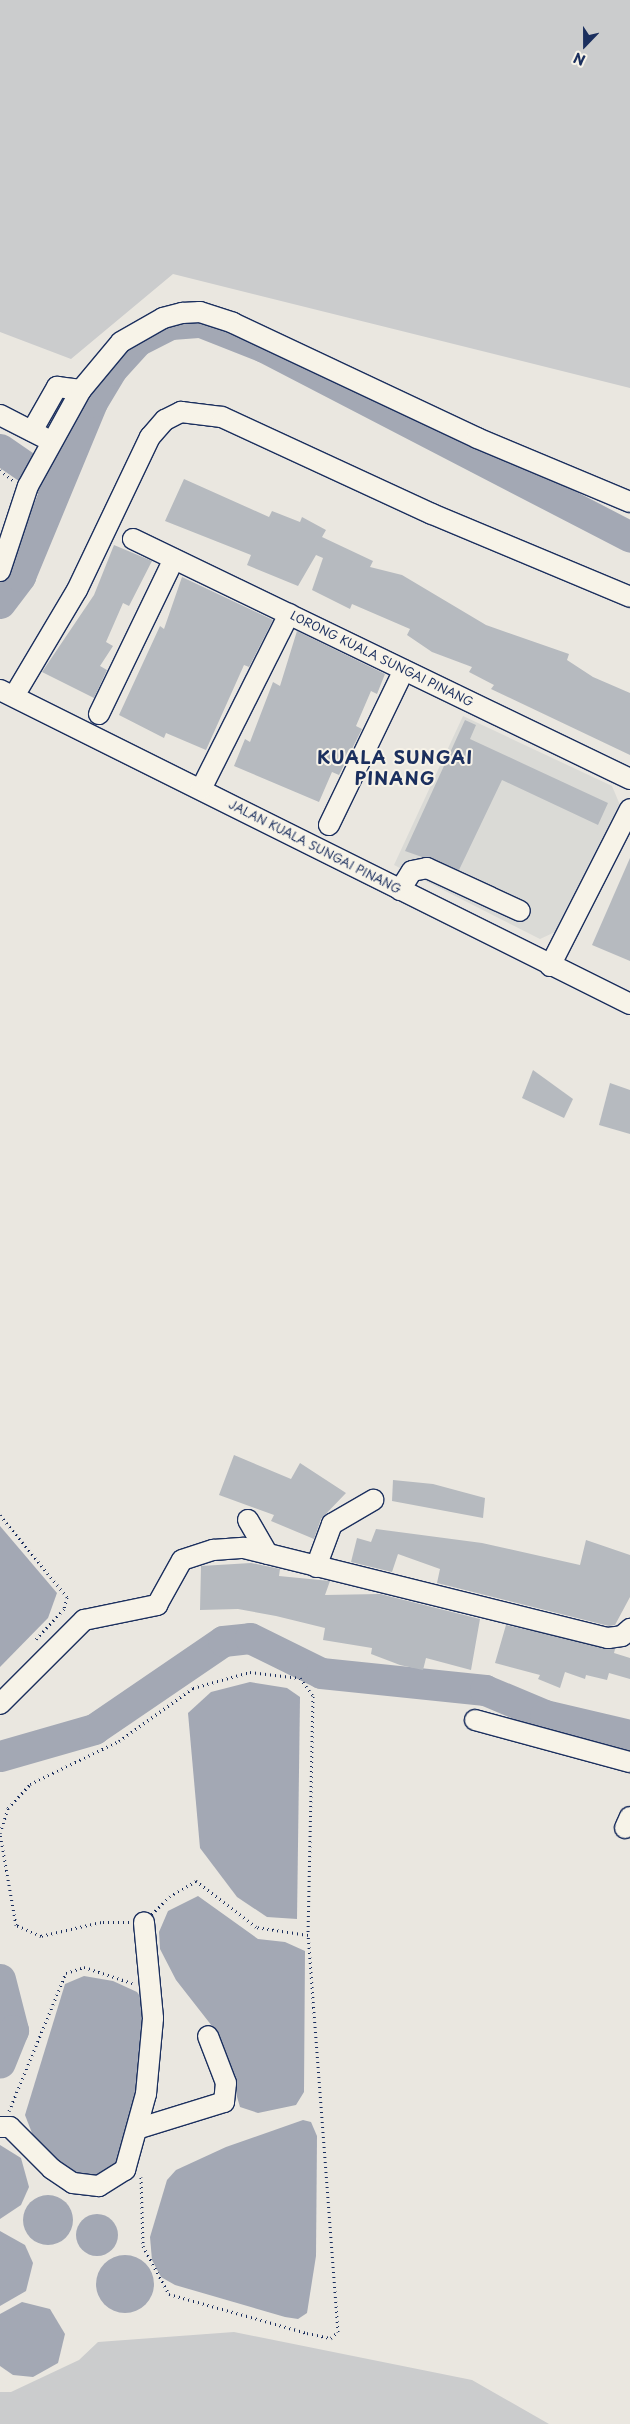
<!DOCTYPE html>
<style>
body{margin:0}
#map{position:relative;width:630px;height:2424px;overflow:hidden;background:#eae7e0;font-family:"Playpen Sans",sans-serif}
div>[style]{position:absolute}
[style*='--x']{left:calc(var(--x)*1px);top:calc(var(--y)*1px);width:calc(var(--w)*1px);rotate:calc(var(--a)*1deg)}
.built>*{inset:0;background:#dadad6}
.green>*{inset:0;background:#cbcccd}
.water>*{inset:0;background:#a3a8b4}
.round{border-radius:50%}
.river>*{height:31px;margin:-15.5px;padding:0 15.5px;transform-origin:15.5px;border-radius:15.5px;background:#a3a8b4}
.building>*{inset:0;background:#b6babf}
.path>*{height:3px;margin-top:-1.5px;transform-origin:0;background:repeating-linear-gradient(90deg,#1b2f5e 0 1px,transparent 0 5px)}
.roads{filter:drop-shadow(1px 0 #1b2f5e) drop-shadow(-1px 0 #1b2f5e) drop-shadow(0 1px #1b2f5e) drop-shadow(0 -1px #1b2f5e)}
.minor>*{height:20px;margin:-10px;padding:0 10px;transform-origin:10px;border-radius:10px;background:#f7f3e8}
span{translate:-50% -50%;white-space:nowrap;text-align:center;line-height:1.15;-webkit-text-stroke:4px #f7f3e8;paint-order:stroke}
.street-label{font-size:12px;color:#1b2f5e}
.district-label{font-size:18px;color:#1b2f5e;font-weight:700;letter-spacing:1px}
.north{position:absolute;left:560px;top:20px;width:50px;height:50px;-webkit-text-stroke:4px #f7f3e8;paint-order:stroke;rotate:202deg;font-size:14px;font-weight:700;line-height:20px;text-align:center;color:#1b2f5e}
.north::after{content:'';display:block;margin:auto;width:18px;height:22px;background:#1b2f5e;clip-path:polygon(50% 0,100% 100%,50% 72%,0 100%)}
</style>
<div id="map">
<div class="built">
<div style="clip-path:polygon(463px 716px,612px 786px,620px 805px,555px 932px,540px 939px,394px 865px)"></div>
</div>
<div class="green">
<div style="clip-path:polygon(0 0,630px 0,630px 388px,173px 274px,71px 359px,0 332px)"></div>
<div style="clip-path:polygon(234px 2332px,472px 2380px,549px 2424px,0 2424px,0 2392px,11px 2392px,79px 2360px,98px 2342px)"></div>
</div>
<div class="water">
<div style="clip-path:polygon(0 1526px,57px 1593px,48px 1618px,0 1667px)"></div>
<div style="clip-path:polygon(250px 1682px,287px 1688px,300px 1697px,297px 1919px,267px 1917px,237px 1897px,200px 1848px,188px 1713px,211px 1692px)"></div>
<div style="clip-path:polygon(198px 1896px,258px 1939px,285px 1942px,305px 1951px,304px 2092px,296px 2105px,258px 2113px,240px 2107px,219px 2035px,176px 1980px,160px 1949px,159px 1932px,168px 1911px)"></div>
<div style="clip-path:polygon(84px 1976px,113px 1981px,137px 1992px,144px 2002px,147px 2032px,123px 2165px,85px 2183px,37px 2146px,25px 2115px,65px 1984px)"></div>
<div style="clip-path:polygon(303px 2120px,311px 2122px,317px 2136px,316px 2256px,307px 2313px,298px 2319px,285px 2317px,175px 2285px,161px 2277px,152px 2260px,150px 2237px,167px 2180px,176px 2170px,226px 2147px)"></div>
<div style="clip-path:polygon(0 2145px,21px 2158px,29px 2187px,21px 2205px,0 2219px)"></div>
<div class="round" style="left:23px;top:2195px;width:50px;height:50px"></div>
<div class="round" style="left:76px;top:2214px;width:42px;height:42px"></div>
<div style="clip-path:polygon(0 2231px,25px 2245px,33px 2263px,26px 2291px,0 2306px)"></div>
<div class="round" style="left:96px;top:2255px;width:58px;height:58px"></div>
<div style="clip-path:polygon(22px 2302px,50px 2309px,65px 2334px,58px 2363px,33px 2377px,13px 2375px,0 2366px,0 2314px)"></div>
</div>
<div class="river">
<div style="--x:0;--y:449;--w:67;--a:34.6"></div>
<div style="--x:0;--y:603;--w:34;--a:-53"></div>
<div style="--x:20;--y:576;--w:188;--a:-67.5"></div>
<div style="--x:92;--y:402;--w:37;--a:-59"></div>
<div style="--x:111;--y:370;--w:39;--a:-48"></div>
<div style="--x:137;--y:341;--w:38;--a:-27"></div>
<div style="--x:171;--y:324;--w:30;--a:-4"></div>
<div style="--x:201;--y:322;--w:68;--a:21.6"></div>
<div style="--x:264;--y:347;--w:412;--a:27.4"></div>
<div style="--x:0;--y:1756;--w:98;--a:-16"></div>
<div style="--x:94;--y:1729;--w:156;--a:-34.3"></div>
<div style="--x:223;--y:1641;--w:27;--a:-6"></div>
<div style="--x:250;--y:1638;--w:79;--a:26.2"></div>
<div style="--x:321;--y:1673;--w:165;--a:5.9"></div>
<div style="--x:485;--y:1690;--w:65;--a:22.6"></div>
<div style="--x:545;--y:1715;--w:87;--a:13.2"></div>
<div style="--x:0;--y:1979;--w:53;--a:75.7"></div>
<div style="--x:13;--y:2030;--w:35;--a:112"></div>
</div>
<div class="building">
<div style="clip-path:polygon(184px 479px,269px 517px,272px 511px,300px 522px,302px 517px,326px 530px,322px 537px,373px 561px,370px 567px,402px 575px,486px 625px,569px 654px,567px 660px,593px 677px,630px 693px,630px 755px,491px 689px,494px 685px,469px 672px,472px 667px,432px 652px,407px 635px,410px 629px,352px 604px,350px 609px,312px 590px,323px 558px,316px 555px,298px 586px,247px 565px,251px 555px,165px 521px)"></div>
<div style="clip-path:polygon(114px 545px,152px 561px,129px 606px,123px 603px,106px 642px,113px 646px,100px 666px,107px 670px,94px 698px,42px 672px,94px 595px)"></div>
<div style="clip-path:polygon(182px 577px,273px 620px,249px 667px,244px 665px,206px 750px,166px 733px,164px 738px,119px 715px,160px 626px,164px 629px)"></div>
<div style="clip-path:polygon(297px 631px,385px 674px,377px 694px,371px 691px,356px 726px,362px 729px,339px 775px,332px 772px,319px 802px,234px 766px,245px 739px,250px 742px,273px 682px,280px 686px)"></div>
<div style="clip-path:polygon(465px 720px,476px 725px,470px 739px,608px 803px,598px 825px,502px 780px,459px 870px,405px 851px)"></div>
<div style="clip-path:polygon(630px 858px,630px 961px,592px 945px)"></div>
<div style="clip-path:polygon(533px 1070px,573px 1099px,564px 1118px,522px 1098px)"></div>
<div style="clip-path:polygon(610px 1083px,630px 1090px,630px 1134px,599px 1125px)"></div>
<div style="clip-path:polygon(234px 1455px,291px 1479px,300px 1463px,346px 1493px,321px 1519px,314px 1539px,271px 1521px,274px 1515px,219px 1495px)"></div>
<div style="clip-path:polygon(393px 1480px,433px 1484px,485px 1498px,483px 1518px,392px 1501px)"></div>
<div style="clip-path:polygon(376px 1529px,482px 1543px,580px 1565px,586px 1540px,630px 1555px,630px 1597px,615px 1625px,609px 1626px,437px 1583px,440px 1569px,398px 1554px,392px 1572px,351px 1562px,357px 1538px,371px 1542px)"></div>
<div style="clip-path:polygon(251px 1563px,280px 1569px,279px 1576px,330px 1581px,325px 1595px,380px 1594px,480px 1619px,471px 1670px,426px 1658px,423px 1670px,400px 1665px,371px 1654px,372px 1648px,323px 1640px,325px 1628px,276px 1616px,238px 1609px,200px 1610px,201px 1566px)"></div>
<div style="clip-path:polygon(506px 1625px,615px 1649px,614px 1653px,630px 1658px,630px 1679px,609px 1673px,607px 1680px,586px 1675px,585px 1679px,565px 1672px,560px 1688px,538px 1679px,540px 1675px,495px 1663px)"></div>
</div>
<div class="path">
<div style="--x:0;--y:470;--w:16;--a:38"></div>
<div style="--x:0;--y:1515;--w:106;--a:50.7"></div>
<div style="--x:67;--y:1597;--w:12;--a:104"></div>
<div style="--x:64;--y:1609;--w:41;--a:133"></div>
<div style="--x:250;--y:1672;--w:50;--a:6.8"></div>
<div style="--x:300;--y:1678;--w:22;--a:54"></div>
<div style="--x:313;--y:1696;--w:239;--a:91.2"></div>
<div style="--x:308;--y:1935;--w:53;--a:-171.3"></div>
<div style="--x:256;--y:1927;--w:76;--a:-142.5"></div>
<div style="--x:196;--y:1881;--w:30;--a:150"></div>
<div style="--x:170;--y:1896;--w:37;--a:135"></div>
<div style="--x:144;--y:1922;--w:43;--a:180"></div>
<div style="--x:101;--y:1922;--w:62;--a:166.9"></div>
<div style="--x:41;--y:1936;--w:27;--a:-156"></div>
<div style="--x:16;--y:1925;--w:93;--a:-99.9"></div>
<div style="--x:0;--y:1833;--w:26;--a:-72"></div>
<div style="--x:8;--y:1808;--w:33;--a:-47"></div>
<div style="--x:30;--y:1784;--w:99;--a:-25.8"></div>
<div style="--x:119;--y:1741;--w:91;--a:-35.6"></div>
<div style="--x:193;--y:1688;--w:59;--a:-15.7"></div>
<div style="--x:9;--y:2111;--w:149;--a:-67.6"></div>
<div style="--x:66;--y:1973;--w:19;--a:-18"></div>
<div style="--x:84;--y:1967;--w:51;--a:18.4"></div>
<div style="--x:141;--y:2177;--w:69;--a:88.3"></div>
<div style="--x:143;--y:2246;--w:55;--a:61.6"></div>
<div style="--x:169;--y:2294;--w:143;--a:15.8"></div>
<div style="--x:307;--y:2333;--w:25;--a:12"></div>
<div style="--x:331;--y:2338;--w:9;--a:-41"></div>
<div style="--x:338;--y:2332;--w:398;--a:-94.3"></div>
</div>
<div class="roads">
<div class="minor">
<div style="--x:0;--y:415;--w:48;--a:27.1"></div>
<div style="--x:32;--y:431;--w:51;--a:-60.4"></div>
<div style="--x:57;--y:387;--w:24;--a:7"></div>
<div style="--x:133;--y:539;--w:552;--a:25.78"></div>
<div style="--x:0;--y:571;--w:89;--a:-71.8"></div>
<div style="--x:28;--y:486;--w:110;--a:-61.1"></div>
<div style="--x:81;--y:390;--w:62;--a:-50.2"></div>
<div style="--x:121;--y:342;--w:48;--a:-29.7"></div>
<div style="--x:163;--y:318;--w:20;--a:-15"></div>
<div style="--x:182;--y:313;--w:18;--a:-3"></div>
<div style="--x:200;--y:312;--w:35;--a:18"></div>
<div style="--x:233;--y:323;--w:270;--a:25.2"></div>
<div style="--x:477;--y:438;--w:166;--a:22.7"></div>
<div style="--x:0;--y:690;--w:704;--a:26.49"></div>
<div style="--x:14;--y:696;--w:123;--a:-59.3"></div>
<div style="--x:77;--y:590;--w:170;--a:-64.5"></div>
<div style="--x:150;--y:437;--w:23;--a:-49"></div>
<div style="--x:165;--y:420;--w:18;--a:-27"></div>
<div style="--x:181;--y:412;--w:41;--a:7"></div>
<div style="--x:222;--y:417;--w:231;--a:24.8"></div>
<div style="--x:432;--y:514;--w:215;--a:22.7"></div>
<div style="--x:99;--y:714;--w:172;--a:-64.2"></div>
<div style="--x:201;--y:789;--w:196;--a:-63.3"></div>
<div style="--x:329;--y:825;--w:172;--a:-64.2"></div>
<div style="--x:400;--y:890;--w:22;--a:-58"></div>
<div style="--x:412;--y:871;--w:15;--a:-11"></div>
<div style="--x:427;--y:868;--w:102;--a:24.8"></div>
<div style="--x:550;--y:966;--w:176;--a:-63"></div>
<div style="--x:248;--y:1520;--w:39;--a:60"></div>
<div style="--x:316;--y:1567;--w:46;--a:-69.6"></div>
<div style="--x:332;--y:1524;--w:48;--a:-30.3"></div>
<div style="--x:0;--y:1704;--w:119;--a:-45"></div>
<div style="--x:84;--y:1620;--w:75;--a:-11.6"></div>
<div style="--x:157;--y:1605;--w:51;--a:-60.9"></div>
<div style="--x:182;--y:1560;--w:33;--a:-18"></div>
<div style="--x:213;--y:1550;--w:31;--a:-4"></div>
<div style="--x:244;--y:1548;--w:375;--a:13.9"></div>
<div style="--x:608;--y:1638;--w:14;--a:-8"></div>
<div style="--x:622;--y:1636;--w:11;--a:-41"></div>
<div style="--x:475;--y:1720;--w:161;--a:15.2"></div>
<div style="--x:625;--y:1828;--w:12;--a:-66"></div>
<div style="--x:0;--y:2127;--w:10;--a:0"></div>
<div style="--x:10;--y:2127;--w:59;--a:45"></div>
<div style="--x:52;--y:2169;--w:25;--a:34"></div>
<div style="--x:73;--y:2183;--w:26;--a:7"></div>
<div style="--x:99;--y:2186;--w:31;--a:-32"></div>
<div style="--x:125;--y:2170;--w:79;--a:-74.6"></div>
<div style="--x:146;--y:2094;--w:76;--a:-84.7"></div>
<div style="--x:153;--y:2018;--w:96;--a:-95.4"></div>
<div style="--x:140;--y:2128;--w:88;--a:-17.2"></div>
<div style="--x:224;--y:2102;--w:19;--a:-84"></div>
<div style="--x:226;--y:2083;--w:50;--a:-111"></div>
</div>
</div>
<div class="street-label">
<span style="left:382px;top:659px;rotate:26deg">LORONG KUALA SUNGAI PINANG</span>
<span style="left:315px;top:847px;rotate:27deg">JALAN KUALA SUNGAI PINANG</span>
</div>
<div class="district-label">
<span style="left:395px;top:768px">KUALA SUNGAI<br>PINANG</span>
</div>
<div class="north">N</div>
</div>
